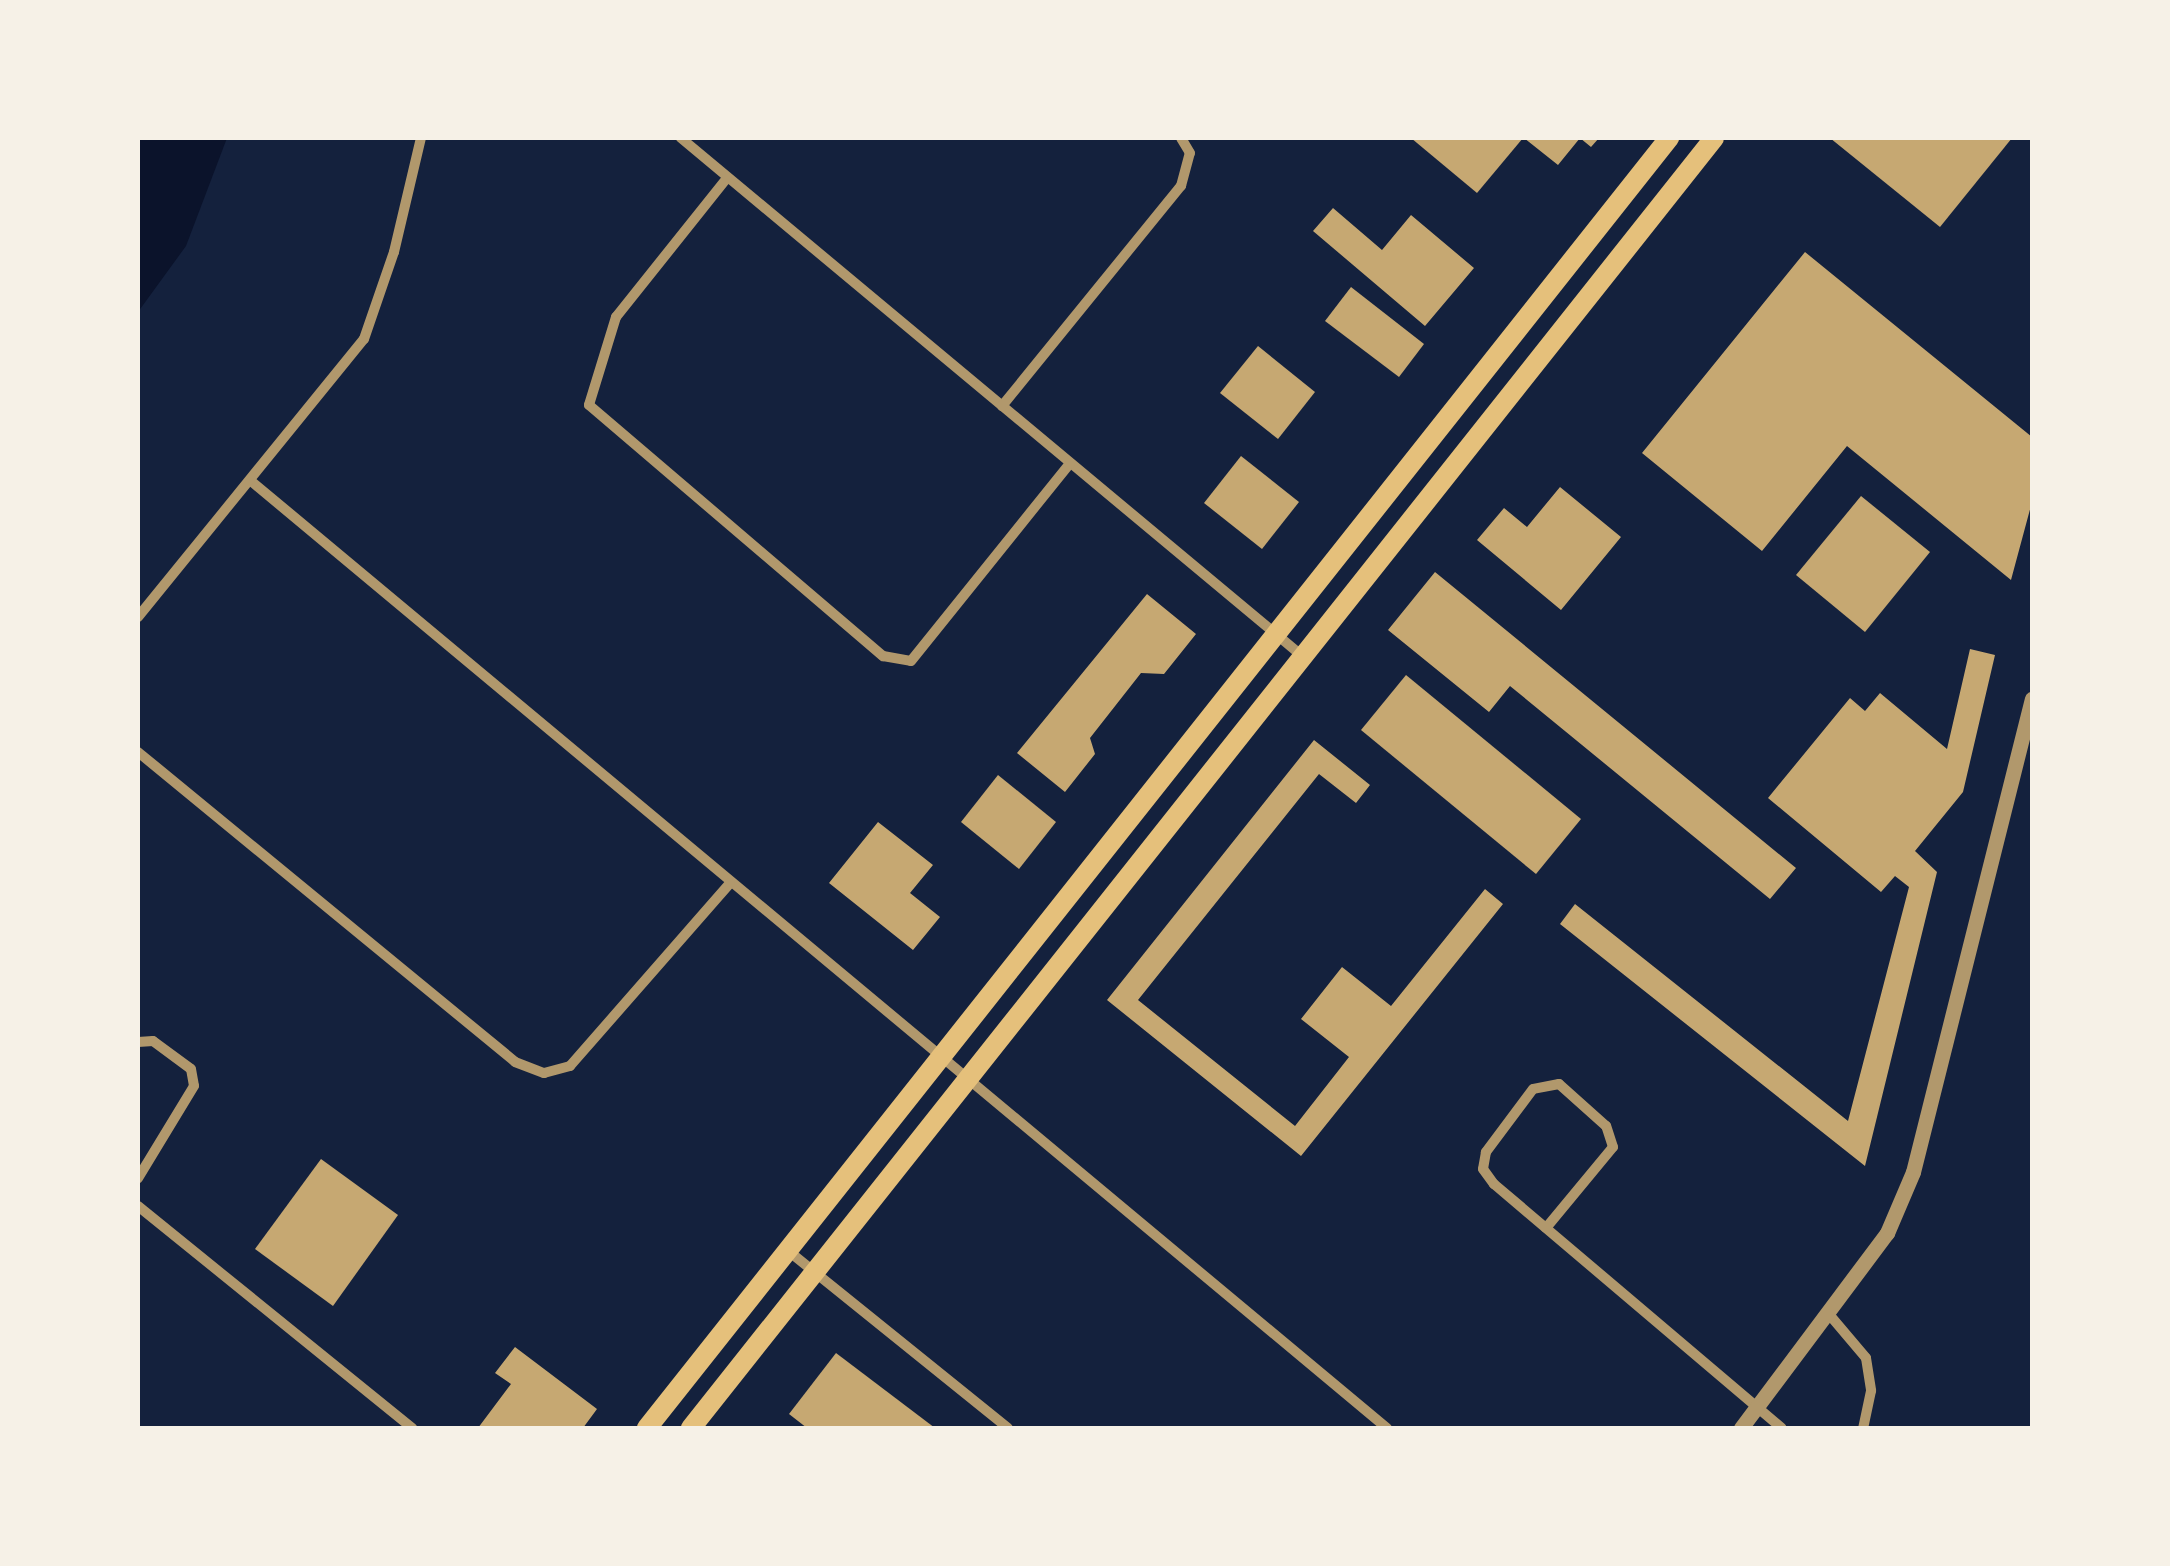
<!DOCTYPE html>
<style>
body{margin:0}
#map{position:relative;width:2170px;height:1566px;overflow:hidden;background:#14213d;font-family:"Golos Text",sans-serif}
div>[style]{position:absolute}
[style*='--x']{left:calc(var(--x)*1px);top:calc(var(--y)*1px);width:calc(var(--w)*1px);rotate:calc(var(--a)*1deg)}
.water>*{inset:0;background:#0b132b}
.building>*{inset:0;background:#c6a872}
.minor>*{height:10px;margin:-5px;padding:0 5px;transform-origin:5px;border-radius:5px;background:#b1986c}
.tertiary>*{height:15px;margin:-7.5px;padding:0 7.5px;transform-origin:7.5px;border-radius:7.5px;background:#b1986c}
.primary>*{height:20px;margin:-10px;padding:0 10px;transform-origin:10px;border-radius:10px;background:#e5c07b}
span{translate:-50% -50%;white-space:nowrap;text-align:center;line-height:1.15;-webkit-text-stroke:9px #f6f1e7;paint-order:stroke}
.frame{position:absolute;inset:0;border:140px solid #f6f1e7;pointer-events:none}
</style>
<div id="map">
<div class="water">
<div style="clip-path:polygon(138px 138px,227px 138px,186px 246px,138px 312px)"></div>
</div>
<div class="building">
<div style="clip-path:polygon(1411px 138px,1523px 138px,1477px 193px)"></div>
<div style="clip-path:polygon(1524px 138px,1599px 138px,1591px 147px,1580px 138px,1558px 165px)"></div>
<div style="clip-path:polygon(1830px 138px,2012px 138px,1940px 227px)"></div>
<div style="clip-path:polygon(1333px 208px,1382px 250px,1411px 215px,1474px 268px,1425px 326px,1313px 231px)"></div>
<div style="clip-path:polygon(1805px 252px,2032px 437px,2032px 502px,2011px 580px,1847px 446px,1762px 551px,1642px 453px)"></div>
<div style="clip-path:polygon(1351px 287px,1424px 344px,1399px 377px,1325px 321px)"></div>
<div style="clip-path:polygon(1258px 346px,1315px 392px,1278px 439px,1220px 393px)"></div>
<div style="clip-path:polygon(1241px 456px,1299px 502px,1262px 549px,1204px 503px)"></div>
<div style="clip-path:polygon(1560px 487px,1621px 537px,1561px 610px,1477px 540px,1504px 508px,1527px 527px)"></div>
<div style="clip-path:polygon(1861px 496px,1930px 552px,1865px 632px,1796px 575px)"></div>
<div style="clip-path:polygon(1435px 572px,1796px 868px,1770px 899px,1510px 686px,1489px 712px,1388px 630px)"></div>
<div style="clip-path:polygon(1147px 594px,1196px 634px,1164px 674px,1141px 673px,1090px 738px,1095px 754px,1065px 792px,1017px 753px)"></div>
<div style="clip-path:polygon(1970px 649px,1995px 655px,1963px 792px,1915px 851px,1937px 872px,1865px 1166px,1560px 924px,1575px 904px,1848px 1121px,1909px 887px,1895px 876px,1881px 892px,1768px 798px,1850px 698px,1865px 711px,1880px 693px,1947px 749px)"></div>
<div style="clip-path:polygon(1406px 675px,1581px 819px,1536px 874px,1361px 730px)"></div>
<div style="clip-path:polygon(1314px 740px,1370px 785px,1356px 803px,1319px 774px,1138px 1000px,1295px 1126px,1349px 1057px,1301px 1019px,1342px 967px,1391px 1006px,1485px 889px,1503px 904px,1301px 1156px,1107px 1000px)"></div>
<div style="clip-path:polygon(998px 775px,1056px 822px,1019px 869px,961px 822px)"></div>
<div style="clip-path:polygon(878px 822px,933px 865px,910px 893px,940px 917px,913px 950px,829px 883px)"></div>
<div style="clip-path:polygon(321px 1159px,398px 1215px,333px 1306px,255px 1249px)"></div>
<div style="clip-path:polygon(515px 1347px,597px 1409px,583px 1428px,478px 1428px,511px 1384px,495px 1373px)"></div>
<div style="clip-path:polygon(836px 1353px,935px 1428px,807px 1428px,789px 1414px)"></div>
</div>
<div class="minor">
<div style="--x:681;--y:138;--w:807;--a:39.82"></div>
<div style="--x:727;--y:178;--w:178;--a:128.6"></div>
<div style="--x:616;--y:317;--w:92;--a:107.1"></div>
<div style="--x:589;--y:405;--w:387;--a:40.5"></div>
<div style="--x:883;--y:656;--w:28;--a:10"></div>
<div style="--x:911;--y:661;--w:254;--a:-51.2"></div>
<div style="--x:1002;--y:406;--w:284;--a:-50.9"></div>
<div style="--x:1181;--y:186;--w:34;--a:-75"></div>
<div style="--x:1190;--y:153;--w:17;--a:-121"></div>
<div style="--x:251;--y:481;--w:1479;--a:39.82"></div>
<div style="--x:138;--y:617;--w:358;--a:-50.9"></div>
<div style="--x:364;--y:339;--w:92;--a:-71"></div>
<div style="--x:394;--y:252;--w:117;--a:-76.7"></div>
<div style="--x:138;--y:752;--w:488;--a:39.4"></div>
<div style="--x:515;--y:1062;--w:31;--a:21"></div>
<div style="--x:544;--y:1073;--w:27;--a:-15"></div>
<div style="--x:570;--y:1066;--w:243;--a:-48.8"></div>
<div style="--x:138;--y:1042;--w:15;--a:-4"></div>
<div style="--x:153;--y:1041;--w:47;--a:36.4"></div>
<div style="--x:191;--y:1069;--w:17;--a:80"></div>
<div style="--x:194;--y:1086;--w:108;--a:121.3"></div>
<div style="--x:138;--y:1206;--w:353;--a:39"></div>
<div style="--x:1546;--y:1228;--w:105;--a:-50.4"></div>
<div style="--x:1613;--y:1147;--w:22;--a:-108"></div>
<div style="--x:1606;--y:1126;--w:63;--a:-138.2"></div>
<div style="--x:1559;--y:1084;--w:26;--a:169"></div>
<div style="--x:1533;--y:1089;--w:79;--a:126.7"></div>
<div style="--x:1486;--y:1152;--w:17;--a:100"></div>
<div style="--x:1483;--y:1169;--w:19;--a:54"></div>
<div style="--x:1494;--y:1184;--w:377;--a:40.3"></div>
<div style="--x:786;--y:1249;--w:285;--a:38.9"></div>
<div style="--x:1828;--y:1313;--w:59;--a:49.8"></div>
<div style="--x:1866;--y:1358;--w:33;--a:81"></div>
<div style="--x:1871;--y:1391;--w:38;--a:102"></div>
</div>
<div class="tertiary">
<div style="--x:1741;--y:1428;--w:244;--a:-53.2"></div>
<div style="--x:1887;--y:1233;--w:66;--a:-66.9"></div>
<div style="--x:1913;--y:1172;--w:488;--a:-75.9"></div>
</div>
<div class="primary">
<div style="--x:647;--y:1428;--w:1646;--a:-51.61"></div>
<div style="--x:691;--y:1428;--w:1646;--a:-51.58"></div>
</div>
<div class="frame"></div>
</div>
